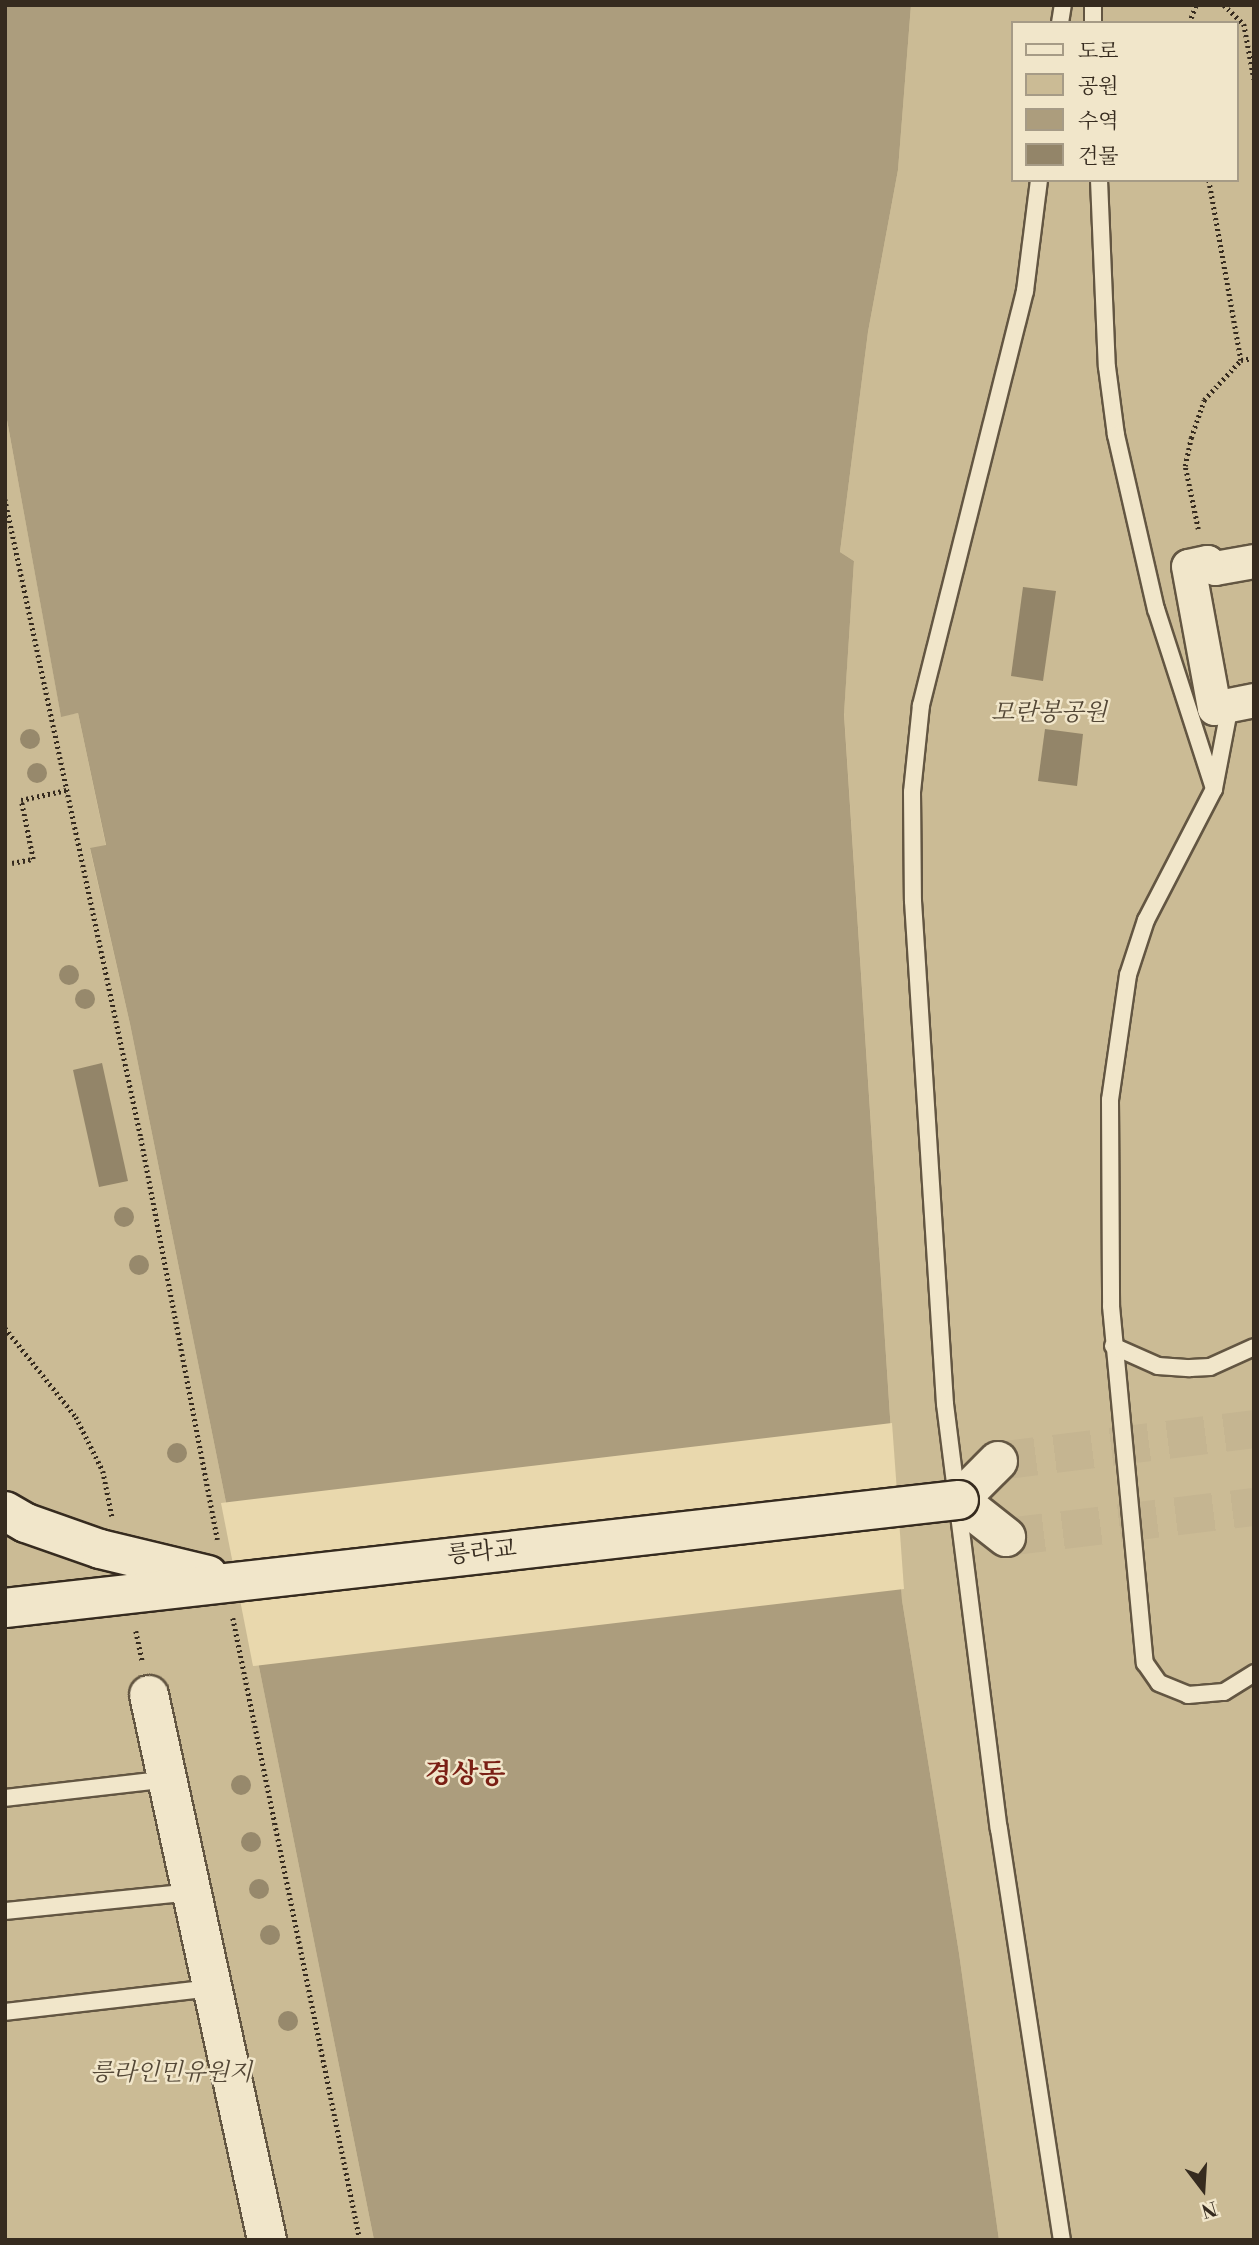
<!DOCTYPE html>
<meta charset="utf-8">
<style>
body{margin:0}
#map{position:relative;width:1259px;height:2245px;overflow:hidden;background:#e9d8ad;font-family:"Libre Bodoni","Noto Serif KR",serif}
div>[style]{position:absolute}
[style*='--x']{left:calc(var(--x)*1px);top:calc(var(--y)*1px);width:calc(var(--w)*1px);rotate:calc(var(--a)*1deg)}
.green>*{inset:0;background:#cbbb95}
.water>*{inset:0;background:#ac9d7d}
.pier>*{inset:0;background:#e9d8ad}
.building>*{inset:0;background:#938569}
.secondary-tunnel>*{height:38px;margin-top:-19px;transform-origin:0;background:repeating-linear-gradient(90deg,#c5b591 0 38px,transparent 0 57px)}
.path>*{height:4.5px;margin-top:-2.25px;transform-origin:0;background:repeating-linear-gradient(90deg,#362b1f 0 2px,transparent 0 5.5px)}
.roads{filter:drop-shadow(2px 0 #635642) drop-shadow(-2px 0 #635642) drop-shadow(0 2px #635642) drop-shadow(0 -2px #635642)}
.lane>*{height:16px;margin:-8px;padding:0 8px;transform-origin:8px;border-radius:8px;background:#f1e6ca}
.street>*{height:33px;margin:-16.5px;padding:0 16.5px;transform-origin:16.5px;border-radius:16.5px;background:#f1e6ca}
.secondary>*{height:38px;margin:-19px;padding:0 19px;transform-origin:19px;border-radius:19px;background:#f1e6ca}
.bridges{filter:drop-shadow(2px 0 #362b1f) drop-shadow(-2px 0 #362b1f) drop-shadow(0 2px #362b1f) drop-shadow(0 -2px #362b1f)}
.secondary-bridge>*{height:38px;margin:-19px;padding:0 19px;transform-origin:19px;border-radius:19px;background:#f1e6ca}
.trees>*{width:20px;height:20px;margin:-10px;border-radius:50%;background:#97896c}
span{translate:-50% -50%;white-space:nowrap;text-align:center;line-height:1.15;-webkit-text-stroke:5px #f1e6ca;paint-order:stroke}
.park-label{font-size:24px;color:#544837;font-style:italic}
.street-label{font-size:24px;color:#362b1f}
.quarter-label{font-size:28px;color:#7a1f14;font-weight:700}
.frame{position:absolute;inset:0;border:7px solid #362b1f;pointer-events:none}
.legend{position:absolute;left:1011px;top:21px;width:228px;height:161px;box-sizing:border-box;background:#f1e6ca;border:2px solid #a69b86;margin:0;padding:9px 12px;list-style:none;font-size:21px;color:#362b1f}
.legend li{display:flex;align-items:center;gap:14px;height:35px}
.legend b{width:35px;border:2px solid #a69b86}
.north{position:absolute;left:1168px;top:2154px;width:70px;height:70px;-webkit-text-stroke:5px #f1e6ca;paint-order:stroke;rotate:163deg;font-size:19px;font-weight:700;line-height:28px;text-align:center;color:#362b1f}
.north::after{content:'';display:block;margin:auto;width:24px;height:32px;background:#362b1f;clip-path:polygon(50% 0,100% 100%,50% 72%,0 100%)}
</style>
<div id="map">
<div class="green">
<div style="clip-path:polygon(evenodd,911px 5px,1254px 5px,1254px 2240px,999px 2240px,959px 1953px,902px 1600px,844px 713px,854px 561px,840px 552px,868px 332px,898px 170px,911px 5px,1012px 23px,1236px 23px,1236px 180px,1012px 180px,1012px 23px)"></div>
<div style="clip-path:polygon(5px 409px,61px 716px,78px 713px,106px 846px,90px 849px,130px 1024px,374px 2240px,5px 2240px)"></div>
</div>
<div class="water">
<div style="clip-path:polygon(5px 5px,911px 5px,898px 170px,868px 332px,840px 552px,854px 561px,844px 714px,902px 1600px,959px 1953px,999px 2240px,374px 2240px,130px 1024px,90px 848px,106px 845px,78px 713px,61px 717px,5px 409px)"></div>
</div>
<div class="pier">
<div style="clip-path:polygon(892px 1423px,904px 1589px,253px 1666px,221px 1503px)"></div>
</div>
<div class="building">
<div style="clip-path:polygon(1023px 587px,1056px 591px,1043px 681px,1011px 676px)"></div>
<div style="clip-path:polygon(1045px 729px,1083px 734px,1077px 786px,1038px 781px)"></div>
<div style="clip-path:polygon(102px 1063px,128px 1181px,99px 1187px,73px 1070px)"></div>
</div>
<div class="secondary-tunnel">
<div style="--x:998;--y:1461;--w:258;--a:-7.1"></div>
<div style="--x:1006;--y:1537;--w:250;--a:-6.9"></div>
</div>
<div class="path">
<div style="--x:1224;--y:5;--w:28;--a:44"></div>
<div style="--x:1244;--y:24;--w:56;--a:79.7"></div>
<div style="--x:1189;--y:23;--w:19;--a:-69"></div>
<div style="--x:1209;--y:180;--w:183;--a:79.9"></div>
<div style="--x:1241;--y:360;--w:13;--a:-9"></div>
<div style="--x:5;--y:499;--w:653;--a:77.98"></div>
<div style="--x:141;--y:1138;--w:409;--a:79.2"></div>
<div style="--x:1198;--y:529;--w:64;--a:-101.7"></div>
<div style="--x:1185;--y:466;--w:29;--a:-78"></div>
<div style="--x:1191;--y:438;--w:40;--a:-71.1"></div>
<div style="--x:1204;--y:400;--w:54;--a:-47.2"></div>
<div style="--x:12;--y:863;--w:21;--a:-11"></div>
<div style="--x:33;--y:859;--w:60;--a:-101.5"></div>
<div style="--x:21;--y:800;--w:47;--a:-12.3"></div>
<div style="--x:5;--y:1328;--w:114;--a:51.4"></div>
<div style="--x:76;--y:1417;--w:60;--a:63.4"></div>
<div style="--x:103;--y:1471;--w:46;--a:78.7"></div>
<div style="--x:233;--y:1618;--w:635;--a:78.46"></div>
<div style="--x:136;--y:1631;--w:30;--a:78"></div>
</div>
<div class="roads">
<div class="lane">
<div style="--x:1093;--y:5;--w:18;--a:90"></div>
<div style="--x:1060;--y:23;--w:18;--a:-81"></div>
<div style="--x:1039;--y:180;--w:112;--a:97.2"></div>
<div style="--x:1025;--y:291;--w:427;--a:104.1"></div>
<div style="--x:921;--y:705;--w:87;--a:95.9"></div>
<div style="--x:912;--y:792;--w:109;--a:89.5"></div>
<div style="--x:913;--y:901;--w:504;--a:86.36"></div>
<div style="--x:945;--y:1404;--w:428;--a:82.8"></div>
<div style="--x:999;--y:1829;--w:416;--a:81.3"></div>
<div style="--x:1099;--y:180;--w:187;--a:87.6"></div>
<div style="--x:1107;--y:367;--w:69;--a:82.5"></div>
<div style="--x:1116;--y:435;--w:179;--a:77.1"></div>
<div style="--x:1156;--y:609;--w:189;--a:72.1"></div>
<div style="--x:1230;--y:705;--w:86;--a:100.8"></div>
<div style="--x:1214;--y:789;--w:148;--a:117.4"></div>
<div style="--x:1146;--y:920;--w:58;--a:108.1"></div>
<div style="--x:1128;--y:975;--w:126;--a:98.2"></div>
<div style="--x:1110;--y:1100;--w:206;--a:89.7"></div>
<div style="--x:1111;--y:1306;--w:359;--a:84.6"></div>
<div style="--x:1145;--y:1663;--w:24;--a:55"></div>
<div style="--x:1159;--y:1683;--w:31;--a:22"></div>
<div style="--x:1188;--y:1695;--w:36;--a:-5"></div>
<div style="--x:1224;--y:1692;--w:36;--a:-32"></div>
<div style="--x:1113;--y:1346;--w:49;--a:24"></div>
<div style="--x:1158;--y:1366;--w:32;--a:4"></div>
<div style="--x:1190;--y:1368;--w:20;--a:-3"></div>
<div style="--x:1210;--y:1367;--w:48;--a:-24.4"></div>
<div style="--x:5;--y:1798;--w:164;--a:-6.6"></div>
<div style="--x:5;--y:1911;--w:188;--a:-5.8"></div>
<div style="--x:5;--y:2012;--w:209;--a:-6.6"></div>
</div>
<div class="street">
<div style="--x:1254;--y:561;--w:40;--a:170"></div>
<div style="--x:1215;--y:568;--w:10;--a:-143"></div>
<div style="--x:1207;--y:562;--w:19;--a:168"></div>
<div style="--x:1188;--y:566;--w:144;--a:79.6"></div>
<div style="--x:1214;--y:708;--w:41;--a:-11.3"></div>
</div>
<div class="secondary">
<div style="--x:998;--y:1461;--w:55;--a:135"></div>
<div style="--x:959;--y:1500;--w:60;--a:38.2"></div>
<div style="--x:149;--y:1695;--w:558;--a:77.78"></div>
</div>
</div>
<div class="bridges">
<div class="secondary-bridge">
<div style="--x:5;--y:1511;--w:24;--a:30"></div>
<div style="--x:26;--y:1523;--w:78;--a:19.4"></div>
<div style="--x:100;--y:1549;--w:111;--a:13.5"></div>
<div style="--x:5;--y:1608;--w:960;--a:-6.46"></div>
</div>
</div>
<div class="trees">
<div style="left:30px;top:739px"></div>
<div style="left:37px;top:773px"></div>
<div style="left:69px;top:975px"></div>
<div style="left:85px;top:999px"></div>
<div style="left:124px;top:1217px"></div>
<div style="left:139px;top:1265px"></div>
<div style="left:177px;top:1453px"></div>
<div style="left:241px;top:1785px"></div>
<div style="left:251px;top:1842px"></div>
<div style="left:259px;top:1889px"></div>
<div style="left:270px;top:1935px"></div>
<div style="left:288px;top:2021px"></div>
</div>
<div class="park-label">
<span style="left:1049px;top:714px">모란봉공원</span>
<span style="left:171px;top:2074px">릉라인민유원지</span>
</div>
<div class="street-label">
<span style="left:482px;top:1553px;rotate:-6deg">릉라교</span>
</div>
<div class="quarter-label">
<span style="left:465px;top:1775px">경상동</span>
</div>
<div class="frame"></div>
<ul class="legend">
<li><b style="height:9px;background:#f1e6ca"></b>도로</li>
<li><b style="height:19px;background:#cbbb95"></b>공원</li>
<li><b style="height:19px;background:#ac9d7d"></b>수역</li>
<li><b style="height:19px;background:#938569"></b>건물</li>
</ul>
<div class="north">N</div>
</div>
